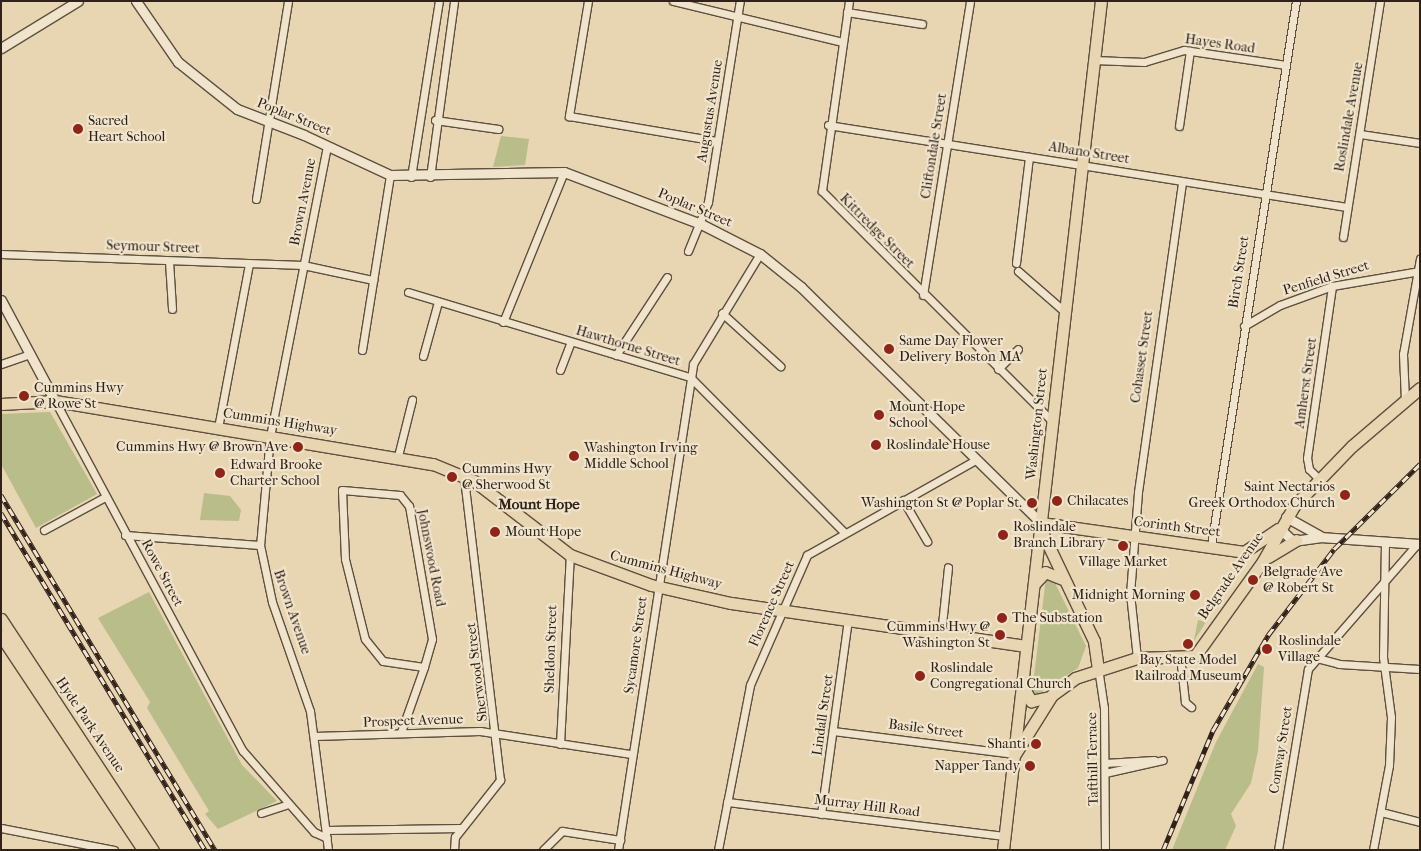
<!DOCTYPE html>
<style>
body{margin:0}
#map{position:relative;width:1421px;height:851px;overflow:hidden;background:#e8d5b1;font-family:"IM FELL French Canon",serif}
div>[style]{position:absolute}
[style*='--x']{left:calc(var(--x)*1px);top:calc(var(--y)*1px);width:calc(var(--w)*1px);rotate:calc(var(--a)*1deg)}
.green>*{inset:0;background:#b8bd8a}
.roads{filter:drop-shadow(1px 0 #5e4f3f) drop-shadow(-1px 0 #5e4f3f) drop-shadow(0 1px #5e4f3f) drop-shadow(0 -1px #5e4f3f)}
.minor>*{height:7px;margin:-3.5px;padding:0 3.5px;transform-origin:3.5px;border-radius:3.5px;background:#f0e4cc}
.tertiary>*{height:9px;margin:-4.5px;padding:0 4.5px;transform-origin:4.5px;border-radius:4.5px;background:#f0e4cc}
.primary>*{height:11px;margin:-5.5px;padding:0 5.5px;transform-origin:5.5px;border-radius:5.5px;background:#e8d5b1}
.rail>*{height:4.5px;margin-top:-2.25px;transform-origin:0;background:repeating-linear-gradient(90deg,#f0e4cc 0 8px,#302219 0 16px);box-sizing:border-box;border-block:1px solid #302219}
.dots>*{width:14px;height:14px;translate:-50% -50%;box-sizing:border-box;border:2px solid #f0e4cc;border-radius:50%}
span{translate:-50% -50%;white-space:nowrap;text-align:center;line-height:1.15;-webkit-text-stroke:4.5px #f0e4cc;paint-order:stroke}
.street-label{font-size:14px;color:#302219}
.poi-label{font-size:14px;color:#302219}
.left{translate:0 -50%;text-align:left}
.right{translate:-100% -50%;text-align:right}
.neighbourhood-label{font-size:15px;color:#302219;font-weight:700}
.frame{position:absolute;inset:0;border:2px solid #302219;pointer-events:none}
</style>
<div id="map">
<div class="green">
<div style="clip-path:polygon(501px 136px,529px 139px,525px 165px,493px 167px)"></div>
<div style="clip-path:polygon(50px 412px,97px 494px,36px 528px,1px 464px,1px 414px)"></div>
<div style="clip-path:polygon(204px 493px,230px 496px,241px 510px,239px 521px,200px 520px)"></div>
<div style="clip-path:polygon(1046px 578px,1053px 579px,1086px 646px,1078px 668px,1037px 695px,1032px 692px)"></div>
<div style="clip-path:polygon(149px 592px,242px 765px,277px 801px,218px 829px,205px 814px,209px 811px,147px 708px,150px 702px,98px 618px)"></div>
<div style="clip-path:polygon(1198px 620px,1206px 622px,1194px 641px,1194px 640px)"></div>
<div style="clip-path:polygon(1258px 664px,1264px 667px,1258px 751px,1251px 783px,1231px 814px,1236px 826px,1225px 850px,1172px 850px,1216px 742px)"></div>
</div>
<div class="roads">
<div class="minor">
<div style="--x:588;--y:1;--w:117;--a:99.4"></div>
<div style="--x:569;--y:116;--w:150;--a:9.6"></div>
<div style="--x:673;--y:1;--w:174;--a:13.6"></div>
<div style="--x:849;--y:1;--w:192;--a:98.1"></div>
<div style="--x:822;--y:191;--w:327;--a:45"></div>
<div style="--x:847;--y:12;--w:76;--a:9.1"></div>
<div style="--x:1094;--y:60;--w:50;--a:2.3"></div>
<div style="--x:1144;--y:62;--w:42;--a:-16.7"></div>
<div style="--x:1184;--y:50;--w:103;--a:8.4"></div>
<div style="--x:435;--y:120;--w:64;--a:8.1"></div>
<div style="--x:828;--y:125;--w:525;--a:8.98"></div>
<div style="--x:1179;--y:126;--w:76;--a:-81.7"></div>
<div style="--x:1360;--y:134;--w:61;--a:8.5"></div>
<div style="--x:327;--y:146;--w:296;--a:101.1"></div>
<div style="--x:270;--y:436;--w:109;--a:95.2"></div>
<div style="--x:260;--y:545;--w:58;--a:78.1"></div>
<div style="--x:272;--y:602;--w:115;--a:70.8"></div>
<div style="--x:310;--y:711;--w:140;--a:82.6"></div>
<div style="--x:411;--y:177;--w:178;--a:-81"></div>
<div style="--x:430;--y:177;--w:178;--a:-82.2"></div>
<div style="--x:256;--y:199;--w:201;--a:-80.8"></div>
<div style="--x:1343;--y:237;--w:239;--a:-81.1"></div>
<div style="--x:688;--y:251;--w:53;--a:-67.8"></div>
<div style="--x:708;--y:202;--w:204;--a:-81"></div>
<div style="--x:1;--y:254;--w:302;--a:2.1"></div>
<div style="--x:303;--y:265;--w:72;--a:12.1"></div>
<div style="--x:169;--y:261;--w:48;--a:86.4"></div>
<div style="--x:1016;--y:263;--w:107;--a:-83"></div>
<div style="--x:1018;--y:271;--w:62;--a:41.1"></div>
<div style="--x:408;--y:292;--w:295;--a:16.8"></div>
<div style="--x:690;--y:377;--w:218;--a:45.2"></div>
<div style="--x:923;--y:295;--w:298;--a:-80.9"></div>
<div style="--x:722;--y:313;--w:79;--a:42.4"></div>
<div style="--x:503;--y:322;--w:162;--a:-67.9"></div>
<div style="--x:1244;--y:326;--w:42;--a:-30.3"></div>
<div style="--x:1280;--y:305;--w:55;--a:-20.1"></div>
<div style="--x:1332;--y:286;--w:89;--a:-9.7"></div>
<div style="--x:362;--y:350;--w:177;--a:-80.9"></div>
<div style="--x:616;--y:355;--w:93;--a:-56.8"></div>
<div style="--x:423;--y:356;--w:56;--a:-74.5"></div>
<div style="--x:1;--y:364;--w:31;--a:-19"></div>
<div style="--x:998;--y:369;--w:28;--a:-45"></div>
<div style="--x:560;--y:370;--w:30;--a:-69"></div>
<div style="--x:1405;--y:400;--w:46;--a:-92.5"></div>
<div style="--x:1403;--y:354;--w:97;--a:-79.9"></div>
<div style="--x:55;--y:401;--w:397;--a:61.8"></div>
<div style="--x:243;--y:751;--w:108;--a:48.8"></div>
<div style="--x:314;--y:832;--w:14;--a:25"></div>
<div style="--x:218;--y:428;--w:167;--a:-79.3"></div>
<div style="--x:398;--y:456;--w:58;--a:-76"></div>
<div style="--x:1319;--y:479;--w:14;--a:-135"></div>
<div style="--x:1309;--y:469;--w:11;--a:-100"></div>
<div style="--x:1307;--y:458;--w:174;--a:-81.7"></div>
<div style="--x:903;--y:500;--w:48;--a:59.7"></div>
<div style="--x:44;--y:530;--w:69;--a:-28.4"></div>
<div style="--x:125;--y:535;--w:135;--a:4.2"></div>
<div style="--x:1211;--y:546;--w:552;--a:-81.14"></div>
<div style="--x:941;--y:634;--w:67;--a:-84"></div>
<div style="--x:1180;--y:656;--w:46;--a:83.8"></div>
<div style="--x:1185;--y:702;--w:8;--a:40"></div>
<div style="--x:1137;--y:658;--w:64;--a:-96.2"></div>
<div style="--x:1130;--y:594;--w:102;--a:-85.5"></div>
<div style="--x:1138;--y:492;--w:313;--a:-81.9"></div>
<div style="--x:1317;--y:658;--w:23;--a:15"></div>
<div style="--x:1339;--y:664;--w:81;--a:3.5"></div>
<div style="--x:1098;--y:668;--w:40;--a:81.5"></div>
<div style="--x:1104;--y:708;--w:142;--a:89.6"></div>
<div style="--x:833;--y:731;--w:183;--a:7.2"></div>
<div style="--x:401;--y:732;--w:69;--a:-70.5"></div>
<div style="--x:424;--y:667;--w:29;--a:-74"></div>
<div style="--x:432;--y:639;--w:135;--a:-99.8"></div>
<div style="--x:409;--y:506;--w:14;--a:-129"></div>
<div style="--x:400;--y:495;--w:58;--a:-175.1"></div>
<div style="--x:342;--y:490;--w:69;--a:87.5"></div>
<div style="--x:345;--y:559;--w:82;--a:76"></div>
<div style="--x:365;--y:639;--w:28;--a:51"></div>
<div style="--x:383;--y:661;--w:41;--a:8.3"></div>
<div style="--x:314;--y:736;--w:166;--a:-1.7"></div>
<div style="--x:480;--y:731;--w:153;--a:8.7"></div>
<div style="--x:560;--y:744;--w:189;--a:-87"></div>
<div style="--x:1105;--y:763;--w:49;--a:-3.5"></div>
<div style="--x:1105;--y:773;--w:59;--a:-12.6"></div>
<div style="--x:727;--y:802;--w:280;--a:7"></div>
<div style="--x:1381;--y:812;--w:40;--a:14.4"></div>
<div style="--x:261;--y:813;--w:29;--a:-18"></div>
<div style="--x:821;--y:814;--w:196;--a:-82.1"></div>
<div style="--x:1;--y:828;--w:115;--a:11"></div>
<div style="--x:326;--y:830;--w:135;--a:-0.8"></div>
<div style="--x:454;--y:850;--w:13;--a:-86"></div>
<div style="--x:455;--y:837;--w:73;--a:-51.7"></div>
<div style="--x:500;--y:780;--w:305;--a:-96.8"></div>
<div style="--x:543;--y:850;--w:27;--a:-45"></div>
<div style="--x:562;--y:831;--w:59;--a:8.8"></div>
<div style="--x:618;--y:850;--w:492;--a:-81.2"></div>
<div style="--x:693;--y:364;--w:129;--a:-58.7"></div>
<div style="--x:718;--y:850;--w:168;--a:-79"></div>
<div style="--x:750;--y:685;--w:142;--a:-66.3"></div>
<div style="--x:807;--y:555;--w:192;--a:-29.4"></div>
<div style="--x:1278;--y:850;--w:183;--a:-80.6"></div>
<div style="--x:1308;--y:669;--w:167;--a:-48.9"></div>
<div style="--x:1373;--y:850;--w:86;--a:-79.3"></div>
<div style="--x:1389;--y:765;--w:48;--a:-87.6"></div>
<div style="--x:1391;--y:717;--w:61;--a:-97.6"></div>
<div style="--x:1383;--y:657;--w:116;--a:-89"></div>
</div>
<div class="tertiary">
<div style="--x:136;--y:1;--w:74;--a:55.5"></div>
<div style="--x:178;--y:62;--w:75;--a:38.5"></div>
<div style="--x:237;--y:109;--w:72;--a:21.2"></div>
<div style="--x:304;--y:135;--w:95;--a:24.9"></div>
<div style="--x:390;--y:175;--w:174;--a:-1"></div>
<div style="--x:564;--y:172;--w:147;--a:20.8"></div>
<div style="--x:701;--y:224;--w:66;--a:27"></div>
<div style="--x:760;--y:254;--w:53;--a:38.8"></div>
<div style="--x:801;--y:287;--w:337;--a:44.5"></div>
<div style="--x:1;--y:48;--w:90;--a:-31.4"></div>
<div style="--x:1;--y:300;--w:115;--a:61.9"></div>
<div style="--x:1286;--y:517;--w:39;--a:29"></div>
<div style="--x:1279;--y:528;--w:19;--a:43"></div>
<div style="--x:1293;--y:541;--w:27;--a:-8"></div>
<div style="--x:1320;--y:537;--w:100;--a:4"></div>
</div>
<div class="primary">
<div style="--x:1;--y:404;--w:54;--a:-3.2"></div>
<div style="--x:55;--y:401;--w:383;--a:9.5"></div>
<div style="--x:433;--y:464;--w:44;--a:22.5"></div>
<div style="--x:474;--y:481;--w:121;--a:37.6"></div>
<div style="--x:570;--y:555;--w:86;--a:20.3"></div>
<div style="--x:651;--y:585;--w:82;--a:12.7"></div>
<div style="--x:731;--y:603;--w:298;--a:8.3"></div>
<div style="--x:1041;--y:523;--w:205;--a:8.1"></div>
<div style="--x:1244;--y:552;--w:41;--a:-34.1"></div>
<div style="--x:1042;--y:532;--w:121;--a:64.5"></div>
<div style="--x:1094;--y:641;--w:27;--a:82"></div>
<div style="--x:1268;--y:557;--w:33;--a:-31"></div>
<div style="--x:1034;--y:584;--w:16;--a:-47"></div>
<div style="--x:1045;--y:572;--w:18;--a:22"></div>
<div style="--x:1;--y:619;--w:277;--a:56.7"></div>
<div style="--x:1;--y:636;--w:257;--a:56.4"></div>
<div style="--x:1021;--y:683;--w:21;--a:61"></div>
<div style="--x:1031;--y:701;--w:19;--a:-12"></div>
<div style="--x:1015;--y:754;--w:70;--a:-57.9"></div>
<div style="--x:1052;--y:695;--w:29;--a:-36"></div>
<div style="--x:1075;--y:678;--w:65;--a:-17.9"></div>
<div style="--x:1137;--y:658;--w:58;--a:-2"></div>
<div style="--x:1195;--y:656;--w:117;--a:-54.4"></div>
<div style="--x:1263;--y:561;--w:63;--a:-60.6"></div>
<div style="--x:1294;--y:506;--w:83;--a:-46"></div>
<div style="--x:1352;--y:446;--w:89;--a:-40.5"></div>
<div style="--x:1003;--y:850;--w:855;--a:-83.42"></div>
</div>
</div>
<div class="rail">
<div style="--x:1;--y:495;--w:415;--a:58.9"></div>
<div style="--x:1;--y:513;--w:394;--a:58.8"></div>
<div style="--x:1163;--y:850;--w:130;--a:-67.4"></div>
<div style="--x:1213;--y:730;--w:110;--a:-59.9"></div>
<div style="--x:1268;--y:635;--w:108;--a:-52.5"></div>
<div style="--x:1334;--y:549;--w:121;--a:-44.7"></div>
</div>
<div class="dots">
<div style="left:78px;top:129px;background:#8f2418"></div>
<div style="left:889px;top:349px;background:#8f2418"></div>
<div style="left:24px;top:396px;background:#8f2418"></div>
<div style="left:879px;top:415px;background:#8f2418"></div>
<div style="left:876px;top:445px;background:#8f2418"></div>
<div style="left:298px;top:447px;background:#8f2418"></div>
<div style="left:574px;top:456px;background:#8f2418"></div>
<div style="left:220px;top:473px;background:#8f2418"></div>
<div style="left:452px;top:477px;background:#8f2418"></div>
<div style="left:1345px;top:495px;background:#8f2418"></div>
<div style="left:1057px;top:501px;background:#8f2418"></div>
<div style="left:1032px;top:503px;background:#8f2418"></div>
<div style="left:495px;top:532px;background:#8f2418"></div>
<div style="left:1003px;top:535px;background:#8f2418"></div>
<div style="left:1123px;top:546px;background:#8f2418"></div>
<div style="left:1253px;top:580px;background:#8f2418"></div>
<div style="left:1195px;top:595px;background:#8f2418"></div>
<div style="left:1002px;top:618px;background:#8f2418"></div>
<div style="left:1000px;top:635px;background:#8f2418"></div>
<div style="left:1188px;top:644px;background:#8f2418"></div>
<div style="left:1267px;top:649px;background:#8f2418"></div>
<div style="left:920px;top:676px;background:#8f2418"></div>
<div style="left:1036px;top:744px;background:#8f2418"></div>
<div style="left:1030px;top:766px;background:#8f2418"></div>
</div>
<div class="street-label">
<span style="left:1220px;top:44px;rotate:8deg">Hayes Road</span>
<span style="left:710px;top:111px;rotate:-81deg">Augustus Avenue</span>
<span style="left:294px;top:117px;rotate:22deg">Poplar Street</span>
<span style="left:1349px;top:117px;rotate:-80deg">Roslindale Avenue</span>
<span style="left:934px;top:146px;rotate:-81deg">Cliftondale Street</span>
<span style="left:1089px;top:153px;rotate:9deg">Albano Street</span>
<span style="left:303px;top:202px;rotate:-79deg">Brown Avenue</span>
<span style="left:695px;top:208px;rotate:23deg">Poplar Street</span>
<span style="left:877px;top:231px;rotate:45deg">Kittredge Street</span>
<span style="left:153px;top:247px;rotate:2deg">Seymour Street</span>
<span style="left:1239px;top:272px;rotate:-81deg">Birch Street</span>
<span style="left:1326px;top:278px;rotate:-17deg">Penfield Street</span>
<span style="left:628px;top:346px;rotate:17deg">Hawthorne Street</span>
<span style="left:1142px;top:357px;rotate:-82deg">Cohasset Street</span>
<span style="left:1306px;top:383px;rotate:-82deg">Amherst Street</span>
<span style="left:280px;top:422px;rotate:9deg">Cummins Highway</span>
<span style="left:1037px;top:424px;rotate:-84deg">Washington Street</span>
<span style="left:1177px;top:527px;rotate:7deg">Corinth Street</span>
<span style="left:431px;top:558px;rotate:79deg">Johnswood Road</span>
<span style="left:666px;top:570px;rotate:15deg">Cummins Highway</span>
<span style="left:162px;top:573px;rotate:62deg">Rowe Street</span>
<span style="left:1231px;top:576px;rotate:-55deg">Belgrade Avenue</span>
<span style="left:772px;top:604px;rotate:-66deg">Florence Street</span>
<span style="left:292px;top:612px;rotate:71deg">Brown Avenue</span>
<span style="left:636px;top:645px;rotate:-82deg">Sycamore Street</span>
<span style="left:551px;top:649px;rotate:-88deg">Sheldon Street</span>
<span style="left:477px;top:672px;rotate:-97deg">Sherwood Street</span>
<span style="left:823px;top:715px;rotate:-82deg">Lindall Street</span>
<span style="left:413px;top:721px;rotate:-2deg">Prospect Avenue</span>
<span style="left:90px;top:725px;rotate:56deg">Hyde Park Avenue</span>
<span style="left:926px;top:729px;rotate:7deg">Basile Street</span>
<span style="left:1281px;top:750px;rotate:-81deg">Conway Street</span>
<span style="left:1093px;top:759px;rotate:-91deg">Tafthill Terrace</span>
<span style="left:867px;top:806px;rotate:7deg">Murray Hill Road</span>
</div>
<div class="poi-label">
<span class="left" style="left:88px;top:129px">Sacred<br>Heart School</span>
<span class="left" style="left:899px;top:349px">Same Day Flower<br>Delivery Boston MA</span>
<span class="left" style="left:34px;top:396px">Cummins Hwy<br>@ Rowe St</span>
<span class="left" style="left:889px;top:415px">Mount Hope<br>School</span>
<span class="left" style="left:886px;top:445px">Roslindale House</span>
<span class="right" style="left:288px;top:447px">Cummins Hwy @ Brown Ave</span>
<span class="left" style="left:584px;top:456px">Washington Irving<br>Middle School</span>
<span class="left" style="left:230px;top:473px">Edward Brooke<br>Charter School</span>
<span class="left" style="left:462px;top:477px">Cummins Hwy<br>@ Sherwood St</span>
<span class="right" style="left:1335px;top:495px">Saint Nectarios<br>Greek Orthodox Church</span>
<span class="left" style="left:1067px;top:501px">Chilacates</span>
<span class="right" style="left:1022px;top:503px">Washington St @ Poplar St.</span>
<span class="left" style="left:1013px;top:535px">Roslindale<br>Branch Library</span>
<span class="left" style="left:505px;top:532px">Mount Hope</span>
<span style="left:1123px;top:562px">Village Market</span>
<span class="left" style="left:1263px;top:580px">Belgrade Ave<br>@ Robert St</span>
<span class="right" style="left:1185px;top:595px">Midnight Morning</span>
<span class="left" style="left:1012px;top:618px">The Substation</span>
<span class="right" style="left:990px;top:635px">Cummins Hwy @<br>Washington St</span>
<span class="left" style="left:1278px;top:649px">Roslindale<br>Village</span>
<span style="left:1188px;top:668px">Bay State Model<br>Railroad Museum</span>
<span class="left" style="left:930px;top:676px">Roslindale<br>Congregational Church</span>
<span class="right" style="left:1026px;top:744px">Shanti</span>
<span class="right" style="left:1020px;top:766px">Napper Tandy</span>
</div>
<div class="neighbourhood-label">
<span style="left:539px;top:505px">Mount Hope</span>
</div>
<div class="frame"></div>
</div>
